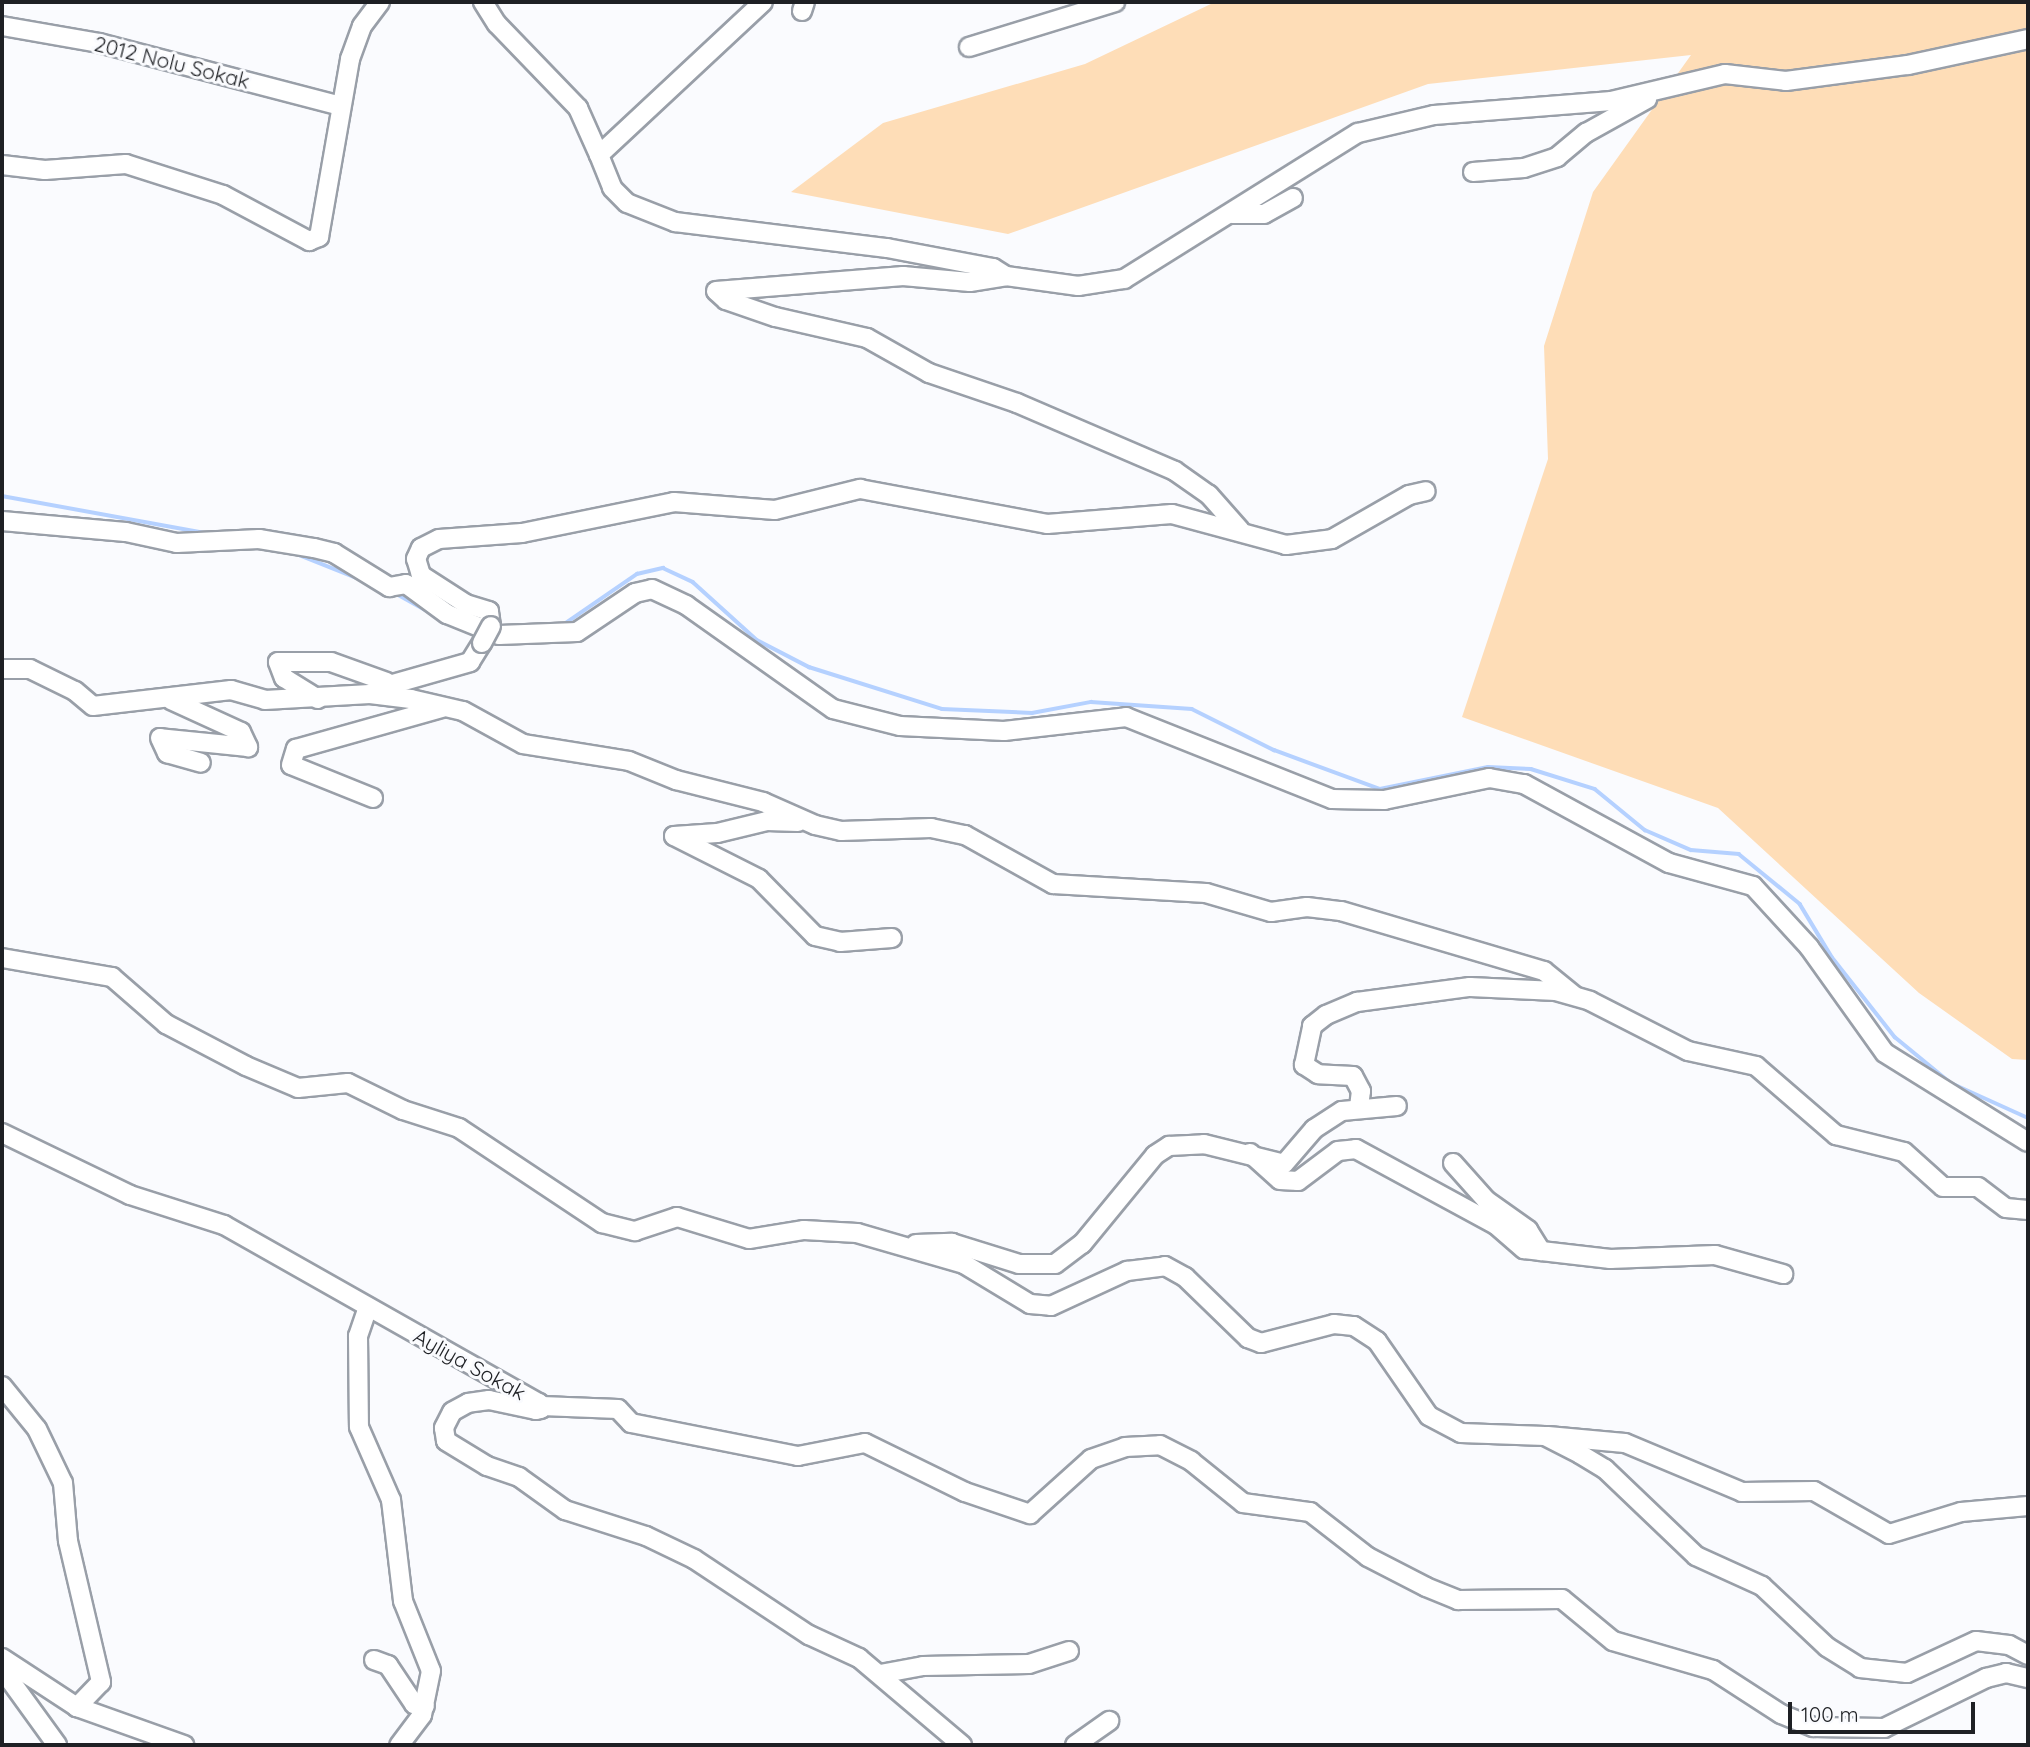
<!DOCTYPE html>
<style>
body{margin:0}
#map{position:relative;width:2030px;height:1747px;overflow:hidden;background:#fafbfe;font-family:Quicksand,sans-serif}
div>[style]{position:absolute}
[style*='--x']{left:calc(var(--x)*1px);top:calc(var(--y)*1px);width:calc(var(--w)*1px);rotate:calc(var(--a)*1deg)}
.green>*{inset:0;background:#feddb7}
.stream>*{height:3.5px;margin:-1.75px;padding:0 1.75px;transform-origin:1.75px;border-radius:1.75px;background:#b5d1ff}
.roads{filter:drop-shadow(2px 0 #999fa8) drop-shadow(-2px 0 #999fa8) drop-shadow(0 2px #999fa8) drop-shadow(0 -2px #999fa8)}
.minor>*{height:18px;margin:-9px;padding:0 9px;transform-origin:9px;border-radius:9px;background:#fff}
.bridges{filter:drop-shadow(2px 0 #999fa8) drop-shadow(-2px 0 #999fa8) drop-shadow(0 2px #999fa8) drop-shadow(0 -2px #999fa8)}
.minor-bridge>*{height:18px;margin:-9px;padding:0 9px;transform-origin:9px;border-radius:9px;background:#fff}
span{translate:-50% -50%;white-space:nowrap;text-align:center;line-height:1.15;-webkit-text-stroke:6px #fafbfe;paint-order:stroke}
.street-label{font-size:21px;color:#1e2024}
.frame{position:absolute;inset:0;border:4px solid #1e2024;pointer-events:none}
.scale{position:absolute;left:1788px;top:1702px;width:187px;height:32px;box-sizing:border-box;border:4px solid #1e2024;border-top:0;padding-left:9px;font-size:21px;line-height:24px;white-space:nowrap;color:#1e2024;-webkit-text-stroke:5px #fafbfe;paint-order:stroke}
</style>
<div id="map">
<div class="green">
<div style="clip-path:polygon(1215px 2px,2028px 2px,2028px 1060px,2012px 1059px,1919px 993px,1718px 808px,1462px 717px,1548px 459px,1544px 346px,1593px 192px,1691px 55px,1428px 84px,1008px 234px,791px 192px,883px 123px,1085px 64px)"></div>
</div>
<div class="stream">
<div style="--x:2;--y:496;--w:213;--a:10.3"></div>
<div style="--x:294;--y:553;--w:73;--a:21.7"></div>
<div style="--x:395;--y:593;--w:70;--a:29.1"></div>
<div style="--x:563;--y:625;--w:90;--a:-34.6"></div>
<div style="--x:637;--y:574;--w:27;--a:-13"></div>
<div style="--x:663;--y:568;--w:33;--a:25"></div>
<div style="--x:693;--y:582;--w:86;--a:42.2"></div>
<div style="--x:757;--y:640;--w:59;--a:27.4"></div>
<div style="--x:809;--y:667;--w:139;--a:17.5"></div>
<div style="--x:942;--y:709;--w:90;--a:2.5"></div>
<div style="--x:1032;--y:713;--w:60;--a:-10.6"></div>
<div style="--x:1091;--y:702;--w:101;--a:4"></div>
<div style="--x:1192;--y:709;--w:92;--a:26.6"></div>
<div style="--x:1274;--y:750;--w:113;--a:20.2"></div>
<div style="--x:1380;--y:789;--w:110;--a:-11.5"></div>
<div style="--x:1488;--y:767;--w:43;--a:2.7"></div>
<div style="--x:1531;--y:769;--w:67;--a:17.4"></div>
<div style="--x:1595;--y:789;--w:65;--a:39.4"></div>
<div style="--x:1645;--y:830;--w:50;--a:23.5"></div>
<div style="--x:1691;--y:850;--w:48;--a:4.8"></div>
<div style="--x:1739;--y:854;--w:79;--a:39.3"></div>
<div style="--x:1800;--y:904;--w:62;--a:58.9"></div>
<div style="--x:1832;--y:957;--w:102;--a:51.8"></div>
<div style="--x:1895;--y:1037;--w:72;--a:39.4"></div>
<div style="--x:1951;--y:1083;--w:85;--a:24.4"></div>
</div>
<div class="roads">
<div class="minor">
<div style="--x:483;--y:2;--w:26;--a:58"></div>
<div style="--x:497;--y:24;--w:117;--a:46"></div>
<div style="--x:578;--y:108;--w:51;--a:65.9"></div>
<div style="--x:599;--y:155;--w:224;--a:-43"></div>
<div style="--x:802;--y:11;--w:9;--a:-72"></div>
<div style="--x:2;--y:26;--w:98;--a:9.9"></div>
<div style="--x:99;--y:43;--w:249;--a:14.6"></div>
<div style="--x:969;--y:47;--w:153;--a:-17.1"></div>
<div style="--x:599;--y:155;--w:35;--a:68"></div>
<div style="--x:612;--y:188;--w:21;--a:45"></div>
<div style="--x:627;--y:203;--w:52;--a:21.6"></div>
<div style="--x:675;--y:222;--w:214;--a:7"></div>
<div style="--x:887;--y:248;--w:108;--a:10.7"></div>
<div style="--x:993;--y:268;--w:15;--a:32"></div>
<div style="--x:2;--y:165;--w:43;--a:6.6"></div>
<div style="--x:45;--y:170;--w:81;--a:-4.2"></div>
<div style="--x:126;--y:164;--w:102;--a:17.7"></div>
<div style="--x:223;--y:195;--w:98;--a:28.1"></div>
<div style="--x:309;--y:241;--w:11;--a:-22"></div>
<div style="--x:319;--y:237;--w:181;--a:-80.1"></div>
<div style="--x:350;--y:59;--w:35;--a:-70"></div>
<div style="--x:362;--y:26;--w:30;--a:-53"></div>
<div style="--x:1473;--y:172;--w:51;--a:-4.5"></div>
<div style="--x:1524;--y:168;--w:35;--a:-18"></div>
<div style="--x:1557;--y:157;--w:38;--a:-40"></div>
<div style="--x:1586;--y:133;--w:70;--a:-29.1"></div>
<div style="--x:1232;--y:214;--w:32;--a:0"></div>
<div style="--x:1264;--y:214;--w:33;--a:-29"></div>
<div style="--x:2;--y:521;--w:124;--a:5.1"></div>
<div style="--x:126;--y:532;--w:52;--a:12.2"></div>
<div style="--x:177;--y:543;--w:82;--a:-2.8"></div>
<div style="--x:259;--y:539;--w:56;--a:9.3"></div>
<div style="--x:314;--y:548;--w:21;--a:14"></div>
<div style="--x:334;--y:553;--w:65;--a:31.7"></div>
<div style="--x:389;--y:587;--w:17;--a:-10"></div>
<div style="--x:406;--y:584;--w:51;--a:36.2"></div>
<div style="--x:447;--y:614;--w:56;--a:22"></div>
<div style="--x:499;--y:635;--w:78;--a:-2.2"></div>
<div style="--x:577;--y:632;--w:70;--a:-33.9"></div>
<div style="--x:635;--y:593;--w:17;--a:-13"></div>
<div style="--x:652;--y:589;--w:38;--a:25"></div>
<div style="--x:686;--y:605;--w:180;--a:35.3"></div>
<div style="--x:833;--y:709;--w:69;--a:14.2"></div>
<div style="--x:900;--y:726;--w:104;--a:2.8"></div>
<div style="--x:1004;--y:731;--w:123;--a:-6.5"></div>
<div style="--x:1126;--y:717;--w:222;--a:21.7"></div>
<div style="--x:1332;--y:799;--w:52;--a:1.1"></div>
<div style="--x:1384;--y:800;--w:107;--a:-11.8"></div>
<div style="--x:1489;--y:778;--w:36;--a:10"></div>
<div style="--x:1524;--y:784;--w:165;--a:28.6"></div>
<div style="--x:1669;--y:863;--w:87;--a:15.3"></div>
<div style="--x:1753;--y:886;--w:83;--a:47.4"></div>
<div style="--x:1809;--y:947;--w:130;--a:54.4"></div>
<div style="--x:1885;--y:1053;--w:168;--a:31.9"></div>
<div style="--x:1240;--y:530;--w:47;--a:-131.5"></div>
<div style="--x:1209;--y:495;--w:42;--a:-144.8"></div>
<div style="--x:1175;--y:471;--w:172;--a:-156.7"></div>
<div style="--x:1017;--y:403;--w:93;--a:-161.2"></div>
<div style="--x:929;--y:373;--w:71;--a:-150.6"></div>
<div style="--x:867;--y:338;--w:94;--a:-167.1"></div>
<div style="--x:775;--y:317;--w:52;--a:-160.9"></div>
<div style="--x:726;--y:300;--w:13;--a:-138"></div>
<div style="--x:716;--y:291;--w:188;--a:-4.6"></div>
<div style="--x:903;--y:276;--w:67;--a:5.1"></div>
<div style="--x:970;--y:282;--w:36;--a:-9"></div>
<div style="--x:1006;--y:276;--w:73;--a:7.9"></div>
<div style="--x:1078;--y:286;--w:47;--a:-8.7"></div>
<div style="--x:1124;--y:279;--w:276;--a:-32"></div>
<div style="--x:1358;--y:133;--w:78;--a:-13.3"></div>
<div style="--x:1434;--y:115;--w:178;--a:-4.5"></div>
<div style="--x:1611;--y:101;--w:117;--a:-13.3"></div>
<div style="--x:1725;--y:74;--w:61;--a:6.5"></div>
<div style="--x:1786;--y:81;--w:123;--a:-7.5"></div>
<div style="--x:1908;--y:65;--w:123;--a:-12.2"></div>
<div style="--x:491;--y:626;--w:15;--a:-98"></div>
<div style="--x:489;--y:611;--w:24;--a:-163"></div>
<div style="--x:466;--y:604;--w:54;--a:-147.2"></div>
<div style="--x:421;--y:575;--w:17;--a:-107"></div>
<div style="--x:416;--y:559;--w:12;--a:-66"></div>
<div style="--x:421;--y:548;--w:20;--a:-27"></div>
<div style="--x:439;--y:539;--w:83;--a:-4.1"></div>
<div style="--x:522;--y:533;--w:155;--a:-11.5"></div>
<div style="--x:674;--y:502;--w:101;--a:4.5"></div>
<div style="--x:775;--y:510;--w:88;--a:-13.9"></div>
<div style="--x:860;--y:489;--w:190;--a:10.6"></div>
<div style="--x:1047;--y:524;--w:125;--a:-4.6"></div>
<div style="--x:1172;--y:514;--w:118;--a:15.2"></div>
<div style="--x:1286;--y:545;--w:46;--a:-7.4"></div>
<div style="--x:1332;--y:539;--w:89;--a:-29.7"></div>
<div style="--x:1409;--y:495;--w:17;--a:-13"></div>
<div style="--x:2;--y:669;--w:28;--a:0"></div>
<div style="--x:30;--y:669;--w:50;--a:26.1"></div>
<div style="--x:75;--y:691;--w:23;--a:40"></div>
<div style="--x:93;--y:706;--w:139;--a:-6.6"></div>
<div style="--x:231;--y:690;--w:35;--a:16"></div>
<div style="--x:265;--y:700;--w:105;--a:-3.3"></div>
<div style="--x:370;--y:694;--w:41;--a:7"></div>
<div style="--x:411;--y:699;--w:53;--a:13"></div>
<div style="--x:463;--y:711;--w:68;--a:28.8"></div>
<div style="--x:523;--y:744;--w:107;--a:9.1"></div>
<div style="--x:629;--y:761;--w:51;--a:22"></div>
<div style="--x:676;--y:780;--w:90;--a:14.2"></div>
<div style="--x:763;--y:802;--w:57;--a:23.9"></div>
<div style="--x:815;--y:825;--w:27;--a:13"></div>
<div style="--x:841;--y:831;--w:90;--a:-1.9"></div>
<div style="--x:931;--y:828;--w:35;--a:12"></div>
<div style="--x:965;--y:835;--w:101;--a:29.1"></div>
<div style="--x:1053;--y:884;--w:153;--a:3.4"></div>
<div style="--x:1206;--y:893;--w:68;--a:16.3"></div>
<div style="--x:1271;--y:912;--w:36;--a:-8"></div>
<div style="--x:1307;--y:907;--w:34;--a:7"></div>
<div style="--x:1341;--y:911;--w:212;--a:16.5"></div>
<div style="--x:1544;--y:971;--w:38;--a:39"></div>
<div style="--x:379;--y:688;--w:95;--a:-15.9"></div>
<div style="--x:470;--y:662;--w:22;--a:-58"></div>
<div style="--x:318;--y:699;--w:40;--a:-148"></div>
<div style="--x:284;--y:678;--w:17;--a:-111"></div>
<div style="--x:278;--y:662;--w:53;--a:0"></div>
<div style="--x:331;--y:662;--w:59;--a:19.7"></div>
<div style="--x:171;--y:700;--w:77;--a:24.6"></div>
<div style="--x:241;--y:732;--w:17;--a:65"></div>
<div style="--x:248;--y:747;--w:88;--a:-174.2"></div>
<div style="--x:160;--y:738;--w:17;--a:65"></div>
<div style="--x:167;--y:753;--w:35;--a:16"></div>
<div style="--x:373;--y:798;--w:88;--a:-158.1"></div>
<div style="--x:291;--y:765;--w:17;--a:-73"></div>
<div style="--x:296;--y:749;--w:152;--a:-15.7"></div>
<div style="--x:798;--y:822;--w:31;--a:-178"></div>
<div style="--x:767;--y:821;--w:51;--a:166.5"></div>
<div style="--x:717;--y:833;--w:43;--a:176"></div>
<div style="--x:674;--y:836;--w:95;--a:26.8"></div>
<div style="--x:759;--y:879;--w:80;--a:45.5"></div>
<div style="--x:815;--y:936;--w:26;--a:13"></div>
<div style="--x:840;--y:942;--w:52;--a:-4.4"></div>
<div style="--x:2;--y:958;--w:112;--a:9.8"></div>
<div style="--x:112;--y:977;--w:72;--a:41"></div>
<div style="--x:166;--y:1024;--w:90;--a:27.7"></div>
<div style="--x:246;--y:1066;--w:56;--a:22.9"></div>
<div style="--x:298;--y:1088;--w:50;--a:-5.7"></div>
<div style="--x:348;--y:1083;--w:61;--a:26.1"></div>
<div style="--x:403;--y:1110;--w:59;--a:17.8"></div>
<div style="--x:459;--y:1128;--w:172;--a:33.6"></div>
<div style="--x:602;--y:1223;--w:34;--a:14"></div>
<div style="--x:635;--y:1231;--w:44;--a:-18.4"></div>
<div style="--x:677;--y:1217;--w:75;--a:17"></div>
<div style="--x:749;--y:1239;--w:56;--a:-9.3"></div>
<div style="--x:804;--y:1230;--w:53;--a:3.2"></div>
<div style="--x:857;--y:1233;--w:111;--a:16.2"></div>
<div style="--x:964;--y:1264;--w:77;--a:31.2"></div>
<div style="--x:1030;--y:1304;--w:21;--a:5"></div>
<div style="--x:1051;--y:1306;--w:84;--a:-24.7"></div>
<div style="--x:1127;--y:1271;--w:38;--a:-7"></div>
<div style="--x:1165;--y:1266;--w:23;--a:29"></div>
<div style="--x:1185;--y:1277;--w:88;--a:44.1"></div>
<div style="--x:1248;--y:1338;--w:14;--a:21"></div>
<div style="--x:1261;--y:1343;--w:75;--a:-14.6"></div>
<div style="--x:1334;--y:1324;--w:20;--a:6"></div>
<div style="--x:1354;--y:1326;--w:27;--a:33"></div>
<div style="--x:1377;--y:1341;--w:91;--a:55.3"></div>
<div style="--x:1429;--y:1416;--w:36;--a:28"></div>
<div style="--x:1461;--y:1433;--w:84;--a:2"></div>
<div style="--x:1545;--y:1436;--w:39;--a:27"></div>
<div style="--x:1580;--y:1454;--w:29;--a:31"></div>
<div style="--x:1605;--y:1469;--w:126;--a:43.7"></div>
<div style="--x:1696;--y:1556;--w:72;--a:24.4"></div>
<div style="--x:1762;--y:1586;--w:89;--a:43.2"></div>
<div style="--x:1827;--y:1647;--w:39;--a:32"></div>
<div style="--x:1860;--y:1668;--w:47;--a:6.1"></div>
<div style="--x:1907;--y:1673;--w:76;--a:-24.9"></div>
<div style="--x:1976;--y:1641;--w:33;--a:7"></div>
<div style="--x:2009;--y:1645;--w:21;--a:28"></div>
<div style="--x:1359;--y:1107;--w:16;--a:-83"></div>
<div style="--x:1361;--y:1091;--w:17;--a:-118"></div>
<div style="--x:1353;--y:1076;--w:35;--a:-177"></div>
<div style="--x:1318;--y:1074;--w:17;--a:-147"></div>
<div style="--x:1304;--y:1065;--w:40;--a:-78"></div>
<div style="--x:1312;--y:1026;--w:18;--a:-38"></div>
<div style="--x:1326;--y:1015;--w:34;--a:-23"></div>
<div style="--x:1357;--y:1002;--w:114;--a:-7.6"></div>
<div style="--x:1470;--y:987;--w:86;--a:2.7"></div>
<div style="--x:1556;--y:991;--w:35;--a:16"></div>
<div style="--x:1590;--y:1001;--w:110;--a:27"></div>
<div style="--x:1688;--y:1051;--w:70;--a:12.4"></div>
<div style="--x:1756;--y:1066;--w:106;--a:40.8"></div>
<div style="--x:1836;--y:1135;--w:70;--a:14"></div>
<div style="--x:1904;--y:1152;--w:52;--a:41.9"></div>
<div style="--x:1943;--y:1187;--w:35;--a:0"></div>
<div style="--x:1978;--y:1187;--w:35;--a:37"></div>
<div style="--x:2006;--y:1208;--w:22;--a:5"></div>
<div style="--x:2;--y:1133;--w:142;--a:25.8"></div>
<div style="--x:130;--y:1195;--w:99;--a:17.7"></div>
<div style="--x:224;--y:1225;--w:362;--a:29.5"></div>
<div style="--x:539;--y:1403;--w:6;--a:72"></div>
<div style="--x:541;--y:1409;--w:5;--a:169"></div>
<div style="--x:536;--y:1410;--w:48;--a:-168"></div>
<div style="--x:489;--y:1400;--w:21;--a:172"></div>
<div style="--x:468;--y:1403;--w:18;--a:151"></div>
<div style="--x:452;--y:1412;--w:18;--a:117"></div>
<div style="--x:444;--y:1428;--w:13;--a:81"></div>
<div style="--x:446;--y:1441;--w:48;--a:31.4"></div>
<div style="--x:487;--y:1466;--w:34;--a:19"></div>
<div style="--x:519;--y:1477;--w:57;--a:35.7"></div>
<div style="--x:565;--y:1510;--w:85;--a:17.8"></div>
<div style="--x:646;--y:1536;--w:53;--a:25.6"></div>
<div style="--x:694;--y:1559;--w:138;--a:33.5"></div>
<div style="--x:809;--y:1635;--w:55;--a:24.7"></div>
<div style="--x:859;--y:1658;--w:135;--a:40.2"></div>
<div style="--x:1250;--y:1153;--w:40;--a:42"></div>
<div style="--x:1280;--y:1180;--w:18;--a:3"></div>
<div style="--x:1298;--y:1181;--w:50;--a:-36.9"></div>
<div style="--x:1338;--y:1151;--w:18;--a:-6"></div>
<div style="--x:1356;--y:1149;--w:159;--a:28.5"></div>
<div style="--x:1496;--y:1225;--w:37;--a:41"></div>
<div style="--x:1524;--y:1249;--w:87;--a:6.6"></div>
<div style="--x:1610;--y:1259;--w:105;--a:-2.2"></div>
<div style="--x:1715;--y:1255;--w:71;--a:15.6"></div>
<div style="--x:1453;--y:1163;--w:50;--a:48.3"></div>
<div style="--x:1486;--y:1200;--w:52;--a:35.5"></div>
<div style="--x:1528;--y:1230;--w:25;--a:58"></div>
<div style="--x:916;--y:1244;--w:36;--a:-2"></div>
<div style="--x:952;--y:1243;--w:70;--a:17.4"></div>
<div style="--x:1019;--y:1264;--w:36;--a:0"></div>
<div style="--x:1055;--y:1264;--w:34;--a:-37"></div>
<div style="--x:1082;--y:1244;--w:115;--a:-50.6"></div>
<div style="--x:1155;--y:1155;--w:17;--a:-33"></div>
<div style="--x:1169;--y:1146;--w:35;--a:-3"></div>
<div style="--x:1204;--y:1144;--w:82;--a:14"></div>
<div style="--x:1284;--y:1164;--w:46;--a:-49.4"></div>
<div style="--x:1314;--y:1129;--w:33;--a:-33"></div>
<div style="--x:1342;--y:1111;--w:55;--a:-5.2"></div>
<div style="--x:368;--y:1307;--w:31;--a:109"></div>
<div style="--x:358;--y:1336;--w:91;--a:89.4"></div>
<div style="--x:359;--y:1427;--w:80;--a:66.3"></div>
<div style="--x:391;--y:1500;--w:102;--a:83.2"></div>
<div style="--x:403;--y:1601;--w:75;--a:68.2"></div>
<div style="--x:431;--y:1671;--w:45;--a:101.6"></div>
<div style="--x:422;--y:1715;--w:38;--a:127"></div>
<div style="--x:2;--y:1386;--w:55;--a:50.9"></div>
<div style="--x:37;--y:1429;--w:60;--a:64.3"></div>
<div style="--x:63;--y:1483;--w:58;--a:85.1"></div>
<div style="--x:68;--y:1541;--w:145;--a:76.8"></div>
<div style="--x:101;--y:1682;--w:35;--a:134"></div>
<div style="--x:542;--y:1406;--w:76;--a:2.3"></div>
<div style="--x:618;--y:1409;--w:19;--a:47"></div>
<div style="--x:631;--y:1423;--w:170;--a:11.2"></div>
<div style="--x:798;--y:1456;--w:68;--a:-11"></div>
<div style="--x:865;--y:1443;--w:111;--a:26.1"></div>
<div style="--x:965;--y:1492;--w:69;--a:18.7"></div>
<div style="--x:1030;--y:1514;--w:82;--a:-42"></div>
<div style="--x:1091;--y:1459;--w:36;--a:-19"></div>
<div style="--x:1125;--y:1447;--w:35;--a:-3"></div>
<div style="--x:1160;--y:1445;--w:35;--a:27"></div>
<div style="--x:1191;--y:1461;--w:67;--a:38.9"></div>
<div style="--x:1243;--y:1503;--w:68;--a:7.7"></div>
<div style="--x:1310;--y:1512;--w:73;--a:37.8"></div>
<div style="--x:1368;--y:1557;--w:65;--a:27.3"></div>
<div style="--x:1426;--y:1587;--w:35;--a:22"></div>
<div style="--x:1458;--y:1600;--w:104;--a:-0.6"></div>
<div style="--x:1562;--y:1599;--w:66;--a:39.5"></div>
<div style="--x:1613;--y:1641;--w:104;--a:16.2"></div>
<div style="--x:1713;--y:1670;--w:81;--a:32.9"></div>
<div style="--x:1781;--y:1714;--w:35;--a:22"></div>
<div style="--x:1813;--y:1727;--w:71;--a:0.8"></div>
<div style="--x:1884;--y:1728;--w:114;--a:-26.1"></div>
<div style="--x:1986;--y:1678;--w:21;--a:-14"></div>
<div style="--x:2006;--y:1673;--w:23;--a:13"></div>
<div style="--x:1548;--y:1436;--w:77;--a:5.2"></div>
<div style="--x:1625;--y:1443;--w:127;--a:22.7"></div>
<div style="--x:1742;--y:1492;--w:72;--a:-0.8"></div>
<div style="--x:1814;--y:1491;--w:86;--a:29.8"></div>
<div style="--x:1889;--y:1534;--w:75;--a:-17"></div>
<div style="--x:1961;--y:1512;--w:67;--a:-5.1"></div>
<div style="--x:2;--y:1658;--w:90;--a:33.2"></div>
<div style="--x:77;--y:1707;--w:114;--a:19.6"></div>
<div style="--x:374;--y:1660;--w:15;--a:20"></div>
<div style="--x:388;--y:1665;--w:47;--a:56.3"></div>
<div style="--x:414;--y:1704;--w:11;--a:10"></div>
<div style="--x:2;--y:1669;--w:94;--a:54.1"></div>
<div style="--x:880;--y:1674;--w:44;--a:-10.5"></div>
<div style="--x:923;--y:1666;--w:106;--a:-1.1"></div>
<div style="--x:1029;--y:1664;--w:42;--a:-18"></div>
<div style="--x:1075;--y:1745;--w:42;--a:-35.2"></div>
</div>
</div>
<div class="bridges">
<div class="minor-bridge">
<div style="--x:482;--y:643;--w:19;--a:-62"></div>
</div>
</div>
<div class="street-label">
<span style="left:172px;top:62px;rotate:14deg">2012 Nolu Sokak</span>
<span style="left:470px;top:1364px;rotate:29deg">Ayliya Sokak</span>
</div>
<div class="frame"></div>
<div class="scale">100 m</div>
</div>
